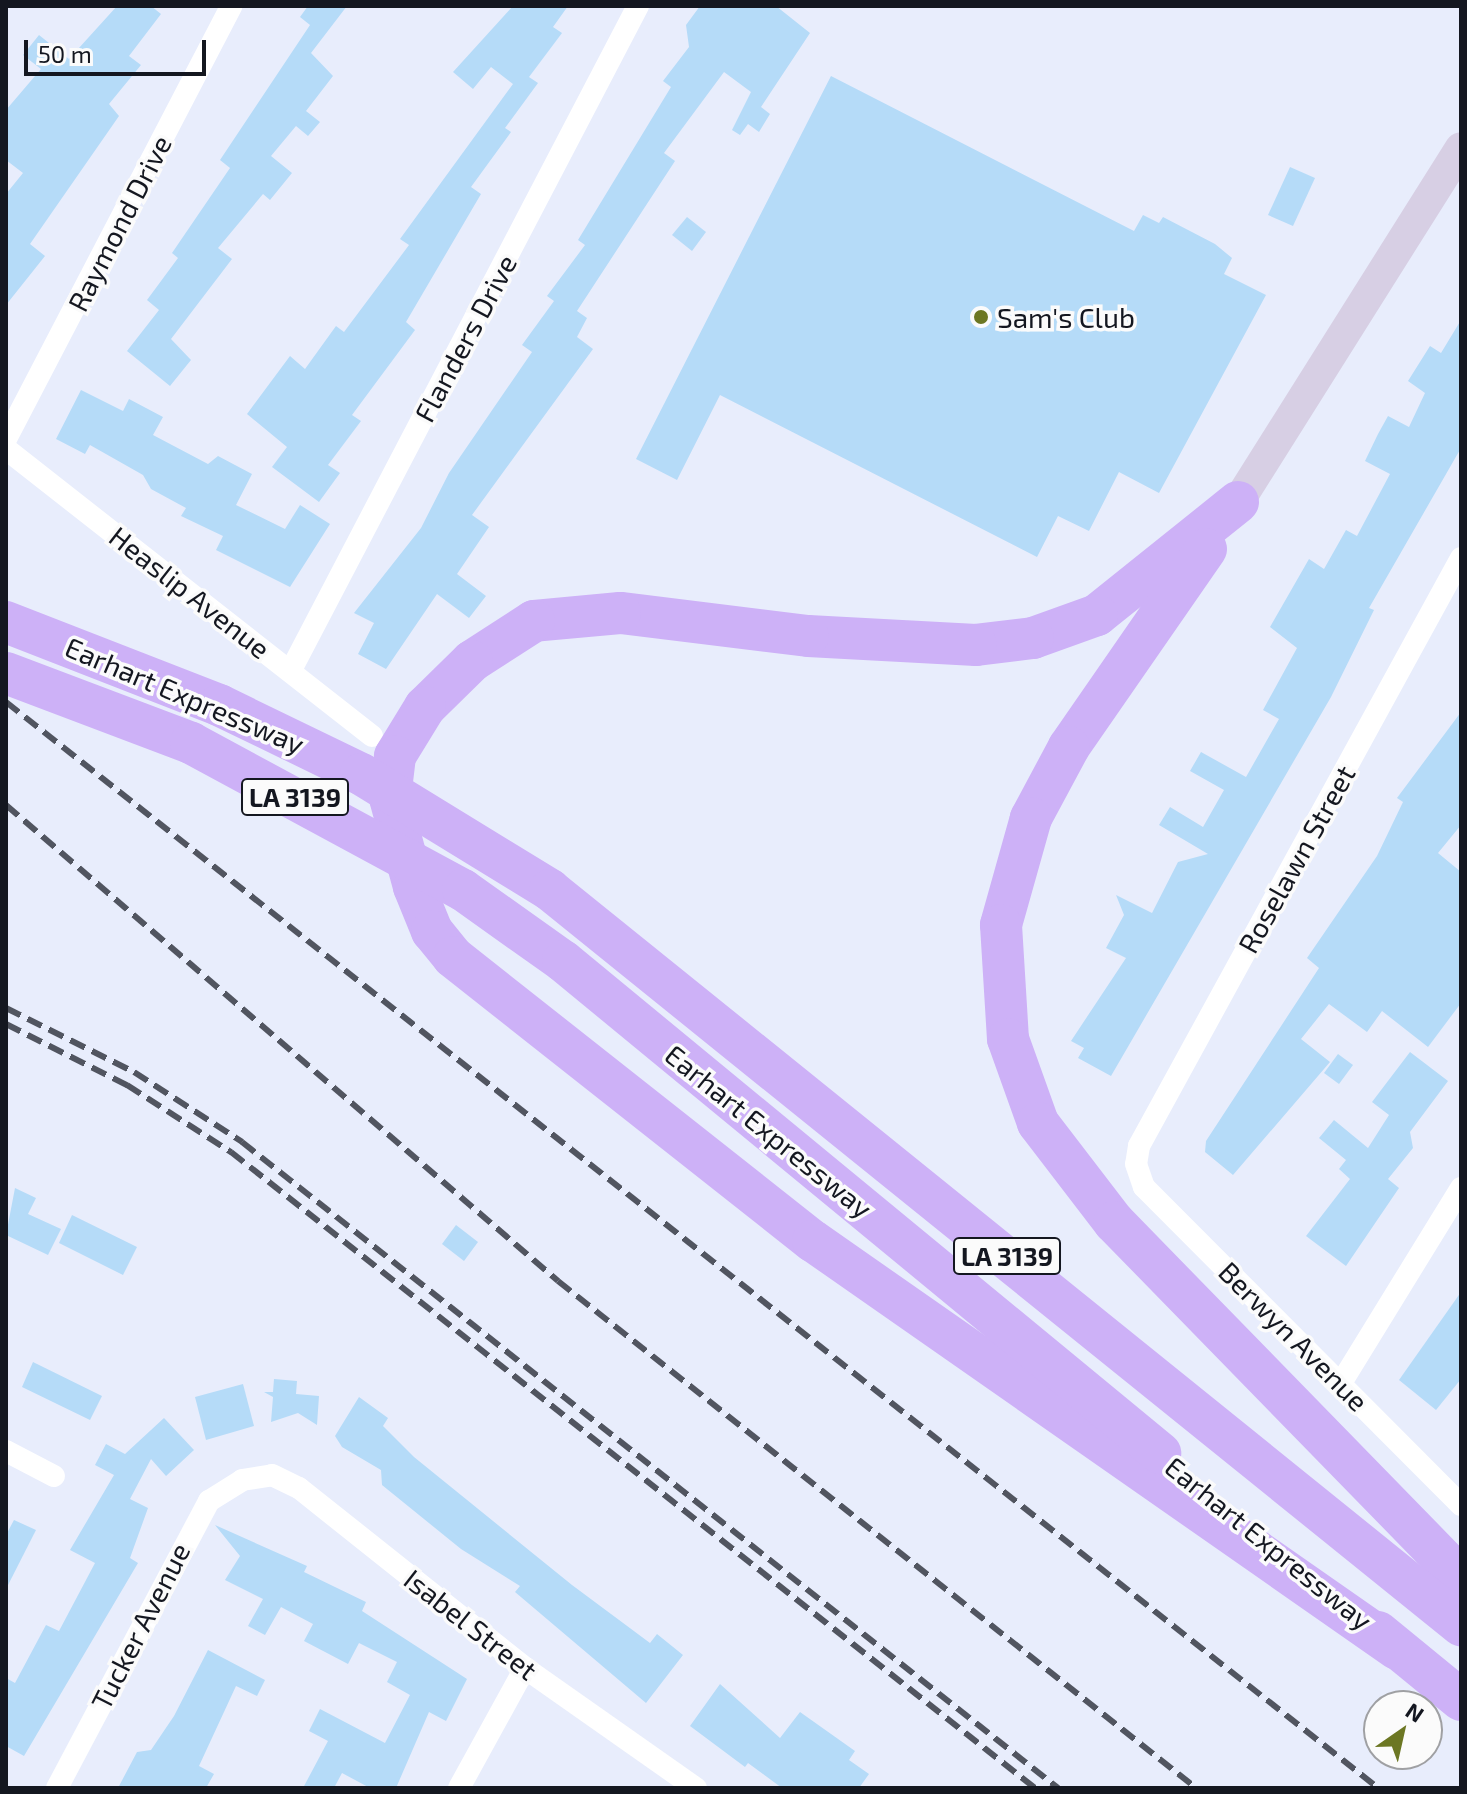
<!DOCTYPE html>
<style>
body{margin:0}
#map{position:relative;width:1467px;height:1794px;overflow:hidden;background:#e8edfc;font-family:"Exo 2",sans-serif}
div>[style]{position:absolute}
[style*='--x']{left:calc(var(--x)*1px);top:calc(var(--y)*1px);width:calc(var(--w)*1px);rotate:calc(var(--a)*1deg)}
.building>*{inset:0;background:#b5dbf8}
.street>*{height:22px;margin:-11px;padding:0 11px;transform-origin:11px;border-radius:11px;background:#fff}
.secondary>*{height:32px;margin:-16px;padding:0 16px;transform-origin:16px;border-radius:16px;background:#d7cfe4}
.highway>*{height:42px;margin:-21px;padding:0 21px;transform-origin:21px;border-radius:21px;background:#cdb1f7}
.rail>*{height:6px;margin-top:-3px;transform-origin:0;background:repeating-linear-gradient(90deg,#515560 0 16px,transparent 0 24px)}
.dots>*{width:22px;height:22px;translate:-50% -50%;box-sizing:border-box;border:4px solid #fbfbfb;border-radius:50%}
span{translate:-50% -50%;white-space:nowrap;text-align:center;line-height:1.15;-webkit-text-stroke:7px #fbfbfb;paint-order:stroke}
.shield-label span{padding:2px 6px;background:#fbfbfb;border:2px solid;border-radius:6px;-webkit-text-stroke-width:0}
.shield-label{font-size:26px;color:#141720;font-weight:700}
.street-label{font-size:28px;color:#141720}
.poi-label{font-size:28px;color:#141720}
.left{translate:0 -50%;text-align:left}
.frame{position:absolute;inset:0;border:8px solid #141720;pointer-events:none}
.north{position:absolute;left:1363px;top:1690px;width:80px;height:80px;box-sizing:border-box;background:#fbfbfb;border:2px solid #9fa0a3;border-radius:50%;rotate:34deg;font-size:22px;font-weight:700;line-height:32px;text-align:center;color:#141720}
.north::after{content:'';display:block;margin:auto;width:28px;height:36px;background:#6c7723;clip-path:polygon(50% 0,100% 100%,50% 72%,0 100%)}
.scale{position:absolute;left:24px;top:40px;width:182px;height:36px;box-sizing:border-box;border:4px solid #141720;border-top:0;padding-left:10px;font-size:24px;line-height:28px;white-space:nowrap;color:#141720;-webkit-text-stroke:6px #fbfbfb;paint-order:stroke}
</style>
<div id="map">
<div class="building">
<div style="clip-path:polygon(117px 6px,151px 6px,161px 14px,129px 56px,141px 65px,109px 104px,119px 116px,30px 244px,45px 256px,6px 305px,6px 194px,23px 173px,6px 160px,6px 110px,41px 69px,23px 55px,39px 35px,69px 59px)"></div>
<div style="clip-path:polygon(308px 6px,347px 6px,311px 53px,333px 76px,306px 111px,320px 122px,308px 136px,296px 126px,271px 156px,292px 173px,270px 200px,263px 194px,218px 248px,232px 259px,171px 339px,191px 360px,170px 386px,127px 351px,159px 310px,147px 300px,178px 258px,172px 253px,230px 168px,220px 160px,310px 25px,300px 17px)"></div>
<div style="clip-path:polygon(513px 6px,568px 6px,553px 27px,562px 33px,529px 77px,538px 83px,505px 128px,511px 132px,471px 187px,481px 194px,406px 322px,415px 330px,352px 415px,361px 421px,328px 465px,340px 473px,319px 502px,272px 467px,287px 447px,247px 414px,290px 356px,305px 369px,336px 326px,344px 332px,409px 245px,400px 239px,513px 84px,491px 67px,473px 89px,453px 72px)"></div>
<div style="clip-path:polygon(700px 6px,776px 6px,810px 33px,761px 107px,770px 114px,759px 132px,748px 124px,740px 135px,732px 130px,751px 92px,724px 72px,664px 153px,675px 161px,577px 311px,587px 318px,577px 337px,593px 349px,472px 515px,489px 527px,457px 574px,486px 596px,469px 618px,437px 594px,386px 669px,358px 654px,374px 623px,354px 613px,421px 528px,449px 473px,532px 352px,522px 345px,554px 301px,547px 296px,585px 245px,578px 240px,671px 87px,663px 81px,689px 47px,686px 25px)"></div>
<div style="clip-path:polygon(831px 76px,1134px 231px,1143px 215px,1159px 223px,1163px 217px,1215px 244px,1232px 258px,1224px 274px,1266px 295px,1159px 493px,1119px 472px,1089px 531px,1058px 516px,1037px 557px,720px 395px,677px 480px,636px 459px)"></div>
<div style="clip-path:polygon(1290px 167px,1315px 178px,1293px 226px,1268px 215px)"></div>
<div style="clip-path:polygon(687px 217px,706px 232px,692px 251px,672px 235px)"></div>
<div style="clip-path:polygon(1461px 320px,1461px 448px,1369px 608px,1374px 610px,1331px 697px,1111px 1076px,1078px 1058px,1084px 1048px,1071px 1041px,1126px 958px,1106px 948px,1124px 915px,1116px 895px,1152px 913px,1178px 862px,1208px 854px,1159px 825px,1170px 807px,1203px 827px,1224px 790px,1190px 771px,1201px 752px,1246px 777px,1279px 719px,1263px 710px,1297px 648px,1270px 627px,1309px 559px,1324px 569px,1346px 530px,1357px 536px,1390px 474px,1365px 461px,1378px 434px,1388px 416px,1409px 427px,1425px 393px,1408px 381px,1430px 346px,1441px 353px)"></div>
<div style="clip-path:polygon(81px 390px,123px 411px,129px 399px,163px 417px,153px 435px,208px 464px,218px 456px,252px 474px,236px 505px,285px 529px,300px 505px,330px 524px,290px 587px,216px 550px,223px 536px,181px 516px,186px 508px,151px 489px,143px 475px,90px 445px,85px 454px,56px 439px)"></div>
<div style="clip-path:polygon(1461px 712px,1461px 825px,1438px 853px,1461px 872px,1461px 1003px,1428px 1047px,1382px 1011px,1367px 1032px,1329px 1004px,1301px 1039px,1330px 1062px,1233px 1175px,1205px 1152px,1206px 1141px,1319px 968px,1307px 958px,1377px 856px,1403px 802px,1397px 798px)"></div>
<div style="clip-path:polygon(1410px 1052px,1448px 1081px,1410px 1132px,1413px 1148px,1388px 1179px,1399px 1188px,1346px 1266px,1306px 1236px,1350px 1179px,1339px 1169px,1346px 1160px,1319px 1138px,1334px 1120px,1368px 1148px,1389px 1115px,1372px 1102px)"></div>
<div style="clip-path:polygon(1338px 1054px,1353px 1065px,1339px 1084px,1324px 1073px)"></div>
<div style="clip-path:polygon(15px 1188px,36px 1198px,28px 1214px,61px 1229px,48px 1255px,6px 1235px)"></div>
<div style="clip-path:polygon(72px 1215px,137px 1247px,123px 1275px,59px 1243px)"></div>
<div style="clip-path:polygon(456px 1225px,478px 1242px,464px 1261px,442px 1244px)"></div>
<div style="clip-path:polygon(1461px 1292px,1461px 1379px,1436px 1410px,1399px 1380px)"></div>
<div style="clip-path:polygon(33px 1362px,102px 1396px,90px 1420px,22px 1387px)"></div>
<div style="clip-path:polygon(274px 1379px,297px 1381px,296px 1394px,319px 1396px,317px 1425px,298px 1413px,271px 1422px,273px 1397px,264px 1392px,273px 1392px)"></div>
<div style="clip-path:polygon(243px 1384px,254px 1426px,206px 1440px,195px 1397px)"></div>
<div style="clip-path:polygon(359px 1397px,388px 1418px,383px 1426px,414px 1457px,572px 1585px,650px 1643px,657px 1634px,683px 1655px,646px 1703px,515px 1592px,520px 1586px,461px 1549px,382px 1485px,381px 1470px,342px 1447px,335px 1436px)"></div>
<div style="clip-path:polygon(164px 1418px,194px 1450px,166px 1476px,151px 1459px,130px 1499px,148px 1508px,130px 1558px,138px 1563px,24px 1756px,6px 1746px,6px 1678px,15px 1683px,46px 1625px,59px 1631px,95px 1563px,70px 1550px,114px 1475px,95px 1465px,106px 1444px,125px 1454px)"></div>
<div style="clip-path:polygon(14px 1520px,36px 1530px,6px 1589px,6px 1535px)"></div>
<div style="clip-path:polygon(215px 1525px,307px 1566px,304px 1572px,366px 1602px,362px 1611px,467px 1679px,446px 1721px,429px 1712px,396px 1788px,370px 1788px,342px 1773px,334px 1788px,303px 1788px,328px 1741px,309px 1731px,320px 1709px,385px 1743px,410px 1695px,387px 1682px,397px 1662px,359px 1643px,348px 1664px,304px 1641px,313px 1624px,281px 1607px,265px 1635px,248px 1626px,263px 1599px,225px 1580px,240px 1556px)"></div>
<div style="clip-path:polygon(208px 1650px,265px 1680px,257px 1696px,236px 1686px,199px 1766px,214px 1774px,206px 1788px,118px 1788px,137px 1752px,151px 1750px,174px 1716px)"></div>
<div style="clip-path:polygon(720px 1684px,780px 1738px,800px 1712px,855px 1751px,849px 1760px,869px 1774px,859px 1788px,782px 1788px,748px 1763px,745px 1767px,690px 1726px)"></div>
</div>
<div class="street">
<div style="--x:6;--y:439;--w:488;--a:-62.5"></div>
<div style="--x:6;--y:449;--w:465;--a:38.1"></div>
<div style="--x:1461;--y:558;--w:670;--a:118.71"></div>
<div style="--x:1139;--y:1146;--w:18;--a:99"></div>
<div style="--x:1136;--y:1164;--w:24;--a:71"></div>
<div style="--x:1144;--y:1187;--w:449;--a:45.1"></div>
<div style="--x:291;--y:670;--w:749;--a:-62.41"></div>
<div style="--x:1341;--y:1383;--w:229;--a:-58.4"></div>
<div style="--x:6;--y:1451;--w:54;--a:27.5"></div>
<div style="--x:57;--y:1788;--w:325;--a:-62.1"></div>
<div style="--x:209;--y:1501;--w:39;--a:-32"></div>
<div style="--x:242;--y:1480;--w:30;--a:-9"></div>
<div style="--x:272;--y:1475;--w:30;--a:26"></div>
<div style="--x:299;--y:1488;--w:289;--a:38.5"></div>
<div style="--x:525;--y:1668;--w:209;--a:35.1"></div>
<div style="--x:459;--y:1788;--w:137;--a:-61.2"></div>
</div>
<div class="secondary">
<div style="--x:1238;--y:502;--w:418;--a:-57.8"></div>
</div>
<div class="highway">
<div style="--x:1238;--y:502;--w:181;--a:141.3"></div>
<div style="--x:1097;--y:615;--w:68;--a:160.2"></div>
<div style="--x:1033;--y:638;--w:57;--a:173"></div>
<div style="--x:976;--y:645;--w:168;--a:-176.9"></div>
<div style="--x:808;--y:636;--w:189;--a:-173"></div>
<div style="--x:620;--y:613;--w:86;--a:174.7"></div>
<div style="--x:534;--y:621;--w:74;--a:147.2"></div>
<div style="--x:472;--y:661;--w:66;--a:135.6"></div>
<div style="--x:425;--y:707;--w:57;--a:121.5"></div>
<div style="--x:395;--y:756;--w:42;--a:96.8"></div>
<div style="--x:390;--y:798;--w:92;--a:74.9"></div>
<div style="--x:414;--y:887;--w:48;--a:67.8"></div>
<div style="--x:432;--y:931;--w:33;--a:51"></div>
<div style="--x:453;--y:957;--w:459;--a:38.3"></div>
<div style="--x:813;--y:1241;--w:712;--a:34.94"></div>
<div style="--x:1206;--y:549;--w:241;--a:124.7"></div>
<div style="--x:1069;--y:747;--w:81;--a:118.2"></div>
<div style="--x:1031;--y:818;--w:111;--a:105.7"></div>
<div style="--x:1001;--y:925;--w:114;--a:86.5"></div>
<div style="--x:1008;--y:1039;--w:89;--a:70.3"></div>
<div style="--x:1038;--y:1123;--w:125;--a:52.5"></div>
<div style="--x:1114;--y:1222;--w:496;--a:45.7"></div>
<div style="--x:6;--y:622;--w:229;--a:21.3"></div>
<div style="--x:219;--y:705;--w:158;--a:25.9"></div>
<div style="--x:361;--y:774;--w:222;--a:31.5"></div>
<div style="--x:550;--y:890;--w:1171;--a:38.9"></div>
<div style="--x:6;--y:673;--w:198;--a:20.7"></div>
<div style="--x:191;--y:743;--w:309;--a:28.4"></div>
<div style="--x:463;--y:890;--w:123;--a:35.4"></div>
<div style="--x:563;--y:961;--w:774;--a:39.49"></div>
<div style="--x:1378;--y:1632;--w:107;--a:39.3"></div>
</div>
<div class="rail">
<div style="--x:6;--y:702;--w:1750;--a:38.36"></div>
<div style="--x:6;--y:805;--w:729;--a:40.77"></div>
<div style="--x:558;--y:1281;--w:815;--a:38.47"></div>
<div style="--x:6;--y:1008;--w:143;--a:26.6"></div>
<div style="--x:134;--y:1072;--w:129;--a:32.9"></div>
<div style="--x:242;--y:1142;--w:1041;--a:38.37"></div>
<div style="--x:6;--y:1024;--w:136;--a:26.8"></div>
<div style="--x:127;--y:1085;--w:124;--a:32.8"></div>
<div style="--x:231;--y:1152;--w:1025;--a:38.35"></div>
</div>
<div class="dots">
<div style="left:981px;top:317px;background:#6c7723"></div>
</div>
<div class="shield-label">
<span style="left:295px;top:797px">LA 3139</span>
<span style="left:1007px;top:1256px">LA 3139</span>
</div>
<div class="street-label">
<span style="left:119px;top:223px;rotate:-63deg">Raymond Drive</span>
<span style="left:465px;top:338px;rotate:-62deg">Flanders Drive</span>
<span style="left:190px;top:592px;rotate:38deg">Heaslip Avenue</span>
<span style="left:185px;top:695px;rotate:23deg">Earhart Expressway</span>
<span style="left:1296px;top:859px;rotate:-61deg">Roselawn Street</span>
<span style="left:769px;top:1131px;rotate:39deg">Earhart Expressway</span>
<span style="left:1294px;top:1336px;rotate:45deg">Berwyn Avenue</span>
<span style="left:1269px;top:1543px;rotate:39deg">Earhart Expressway</span>
<span style="left:471px;top:1624px;rotate:38deg">Isabel Street</span>
<span style="left:140px;top:1626px;rotate:-63deg">Tucker Avenue</span>
</div>
<div class="poi-label">
<span class="left" style="left:997px;top:317px">Sam's Club</span>
</div>
<div class="frame"></div>
<div class="north">N</div>
<div class="scale">50 m</div>
</div>
